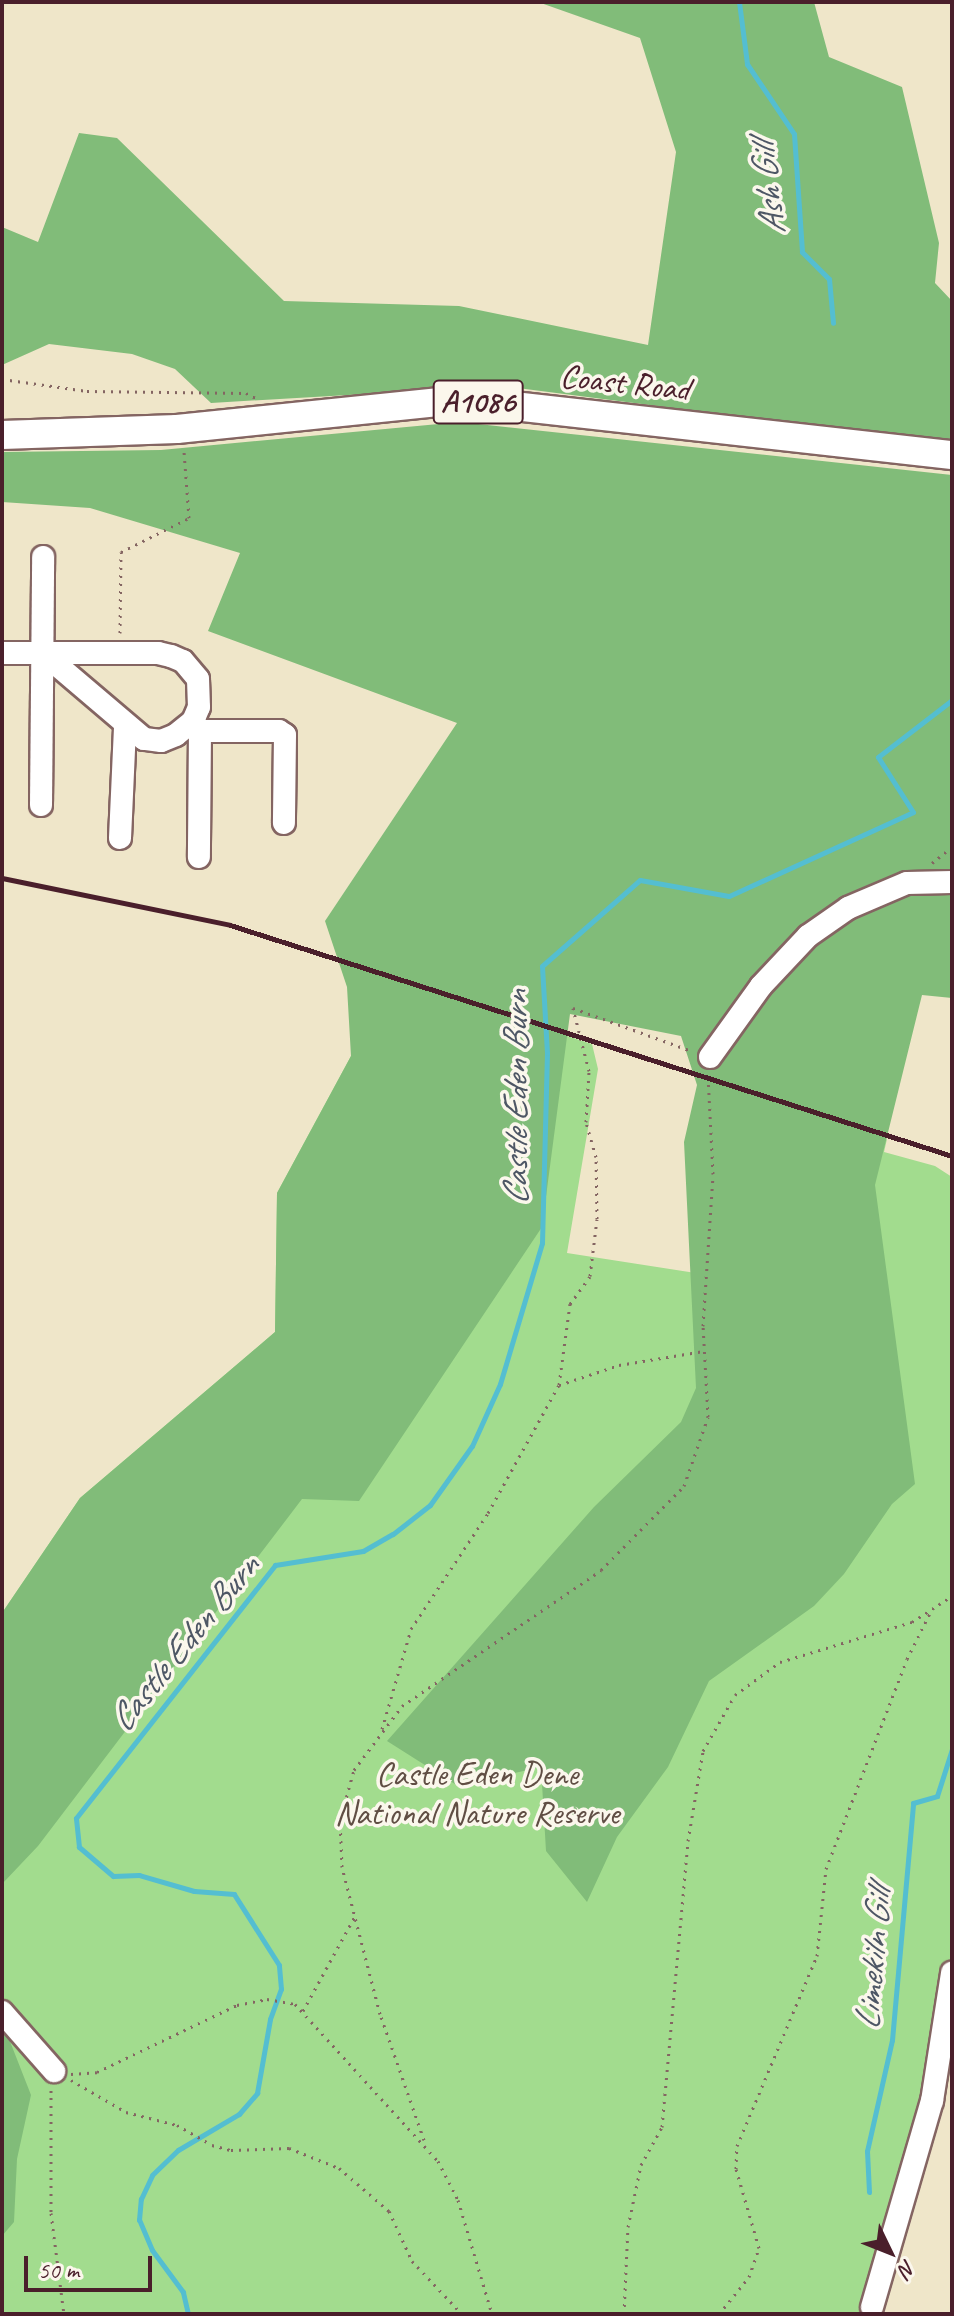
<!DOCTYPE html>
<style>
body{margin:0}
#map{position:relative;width:954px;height:2316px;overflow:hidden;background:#efe6c9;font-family:Caveat,sans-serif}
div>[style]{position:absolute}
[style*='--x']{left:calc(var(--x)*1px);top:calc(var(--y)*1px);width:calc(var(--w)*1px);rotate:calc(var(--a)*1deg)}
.green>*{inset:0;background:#a2dc8e}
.forest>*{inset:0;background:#81bc79}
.stream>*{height:5px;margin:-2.5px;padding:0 2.5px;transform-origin:2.5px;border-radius:2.5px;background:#54bed1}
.path>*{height:3px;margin-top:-1.5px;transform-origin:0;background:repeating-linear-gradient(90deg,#846562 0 2px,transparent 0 8px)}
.roads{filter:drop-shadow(2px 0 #846562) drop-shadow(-2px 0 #846562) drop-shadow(0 2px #846562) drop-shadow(0 -2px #846562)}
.minor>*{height:22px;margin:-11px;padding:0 11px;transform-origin:11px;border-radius:11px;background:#fff}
.major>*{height:28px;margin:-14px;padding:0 14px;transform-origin:14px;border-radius:14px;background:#fff}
.rail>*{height:5px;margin:-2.5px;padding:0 2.5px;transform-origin:2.5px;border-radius:2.5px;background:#4a1f2b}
span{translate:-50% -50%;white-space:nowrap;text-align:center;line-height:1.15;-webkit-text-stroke:7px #fbf7ec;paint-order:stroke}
.shield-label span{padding:2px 6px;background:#fbf7ec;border:2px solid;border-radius:6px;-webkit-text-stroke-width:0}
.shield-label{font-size:32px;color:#4a1f2b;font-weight:700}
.street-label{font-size:34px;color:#4a1f2b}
.park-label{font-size:34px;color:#604e44}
.water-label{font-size:36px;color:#4e5765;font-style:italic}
.frame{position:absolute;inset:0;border:4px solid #4a1f2b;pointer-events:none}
.north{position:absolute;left:850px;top:2212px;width:80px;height:80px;-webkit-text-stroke:6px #fbf7ec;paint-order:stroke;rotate:133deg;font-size:22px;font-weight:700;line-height:32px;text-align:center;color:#4a1f2b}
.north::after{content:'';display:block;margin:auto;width:28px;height:36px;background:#4a1f2b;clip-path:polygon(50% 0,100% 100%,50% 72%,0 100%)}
.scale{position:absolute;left:24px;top:2256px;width:128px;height:36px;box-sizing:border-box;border:4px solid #4a1f2b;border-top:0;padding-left:10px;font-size:24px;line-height:28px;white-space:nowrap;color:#4a1f2b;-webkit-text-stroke:6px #fbf7ec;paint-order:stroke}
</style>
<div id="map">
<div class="green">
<div style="clip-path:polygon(376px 974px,592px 1044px,598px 1069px,567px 1253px,702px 1274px,887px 1139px,884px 1152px,935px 1166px,952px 1177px,952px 1973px,932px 2101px,868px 2314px,2px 2314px,2px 1613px,80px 1498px,275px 1332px,277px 1193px,351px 1056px)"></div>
</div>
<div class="forest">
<div style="clip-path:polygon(538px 2px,814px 2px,829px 57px,902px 87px,939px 243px,935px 283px,952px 301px,952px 444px,502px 386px,211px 403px,175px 369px,132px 354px,49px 344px,2px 365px,2px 227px,38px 242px,79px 133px,117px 138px,284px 301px,459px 306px,648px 345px,676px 152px,640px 38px)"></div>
<div style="clip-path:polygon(460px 422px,952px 475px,952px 998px,922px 995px,875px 1185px,915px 1484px,892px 1504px,844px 1574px,814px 1606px,709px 1681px,668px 1767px,617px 1837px,587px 1902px,546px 1851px,541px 1767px,458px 1786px,387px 1741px,594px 1507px,681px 1422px,696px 1388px,684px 1142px,697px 1085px,681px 1036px,570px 1014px,542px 1227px,359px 1501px,302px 1499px,38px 1846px,2px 1884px,2px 1613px,80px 1498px,275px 1332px,277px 1193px,351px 1056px,347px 987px,325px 921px,457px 723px,208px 631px,240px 553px,90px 508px,2px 502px,2px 452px,161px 450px)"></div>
<div style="clip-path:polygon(2px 2021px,31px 2095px,17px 2159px,14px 2222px,2px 2236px)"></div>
</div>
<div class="stream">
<div style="--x:739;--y:2;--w:63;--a:82.6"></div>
<div style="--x:747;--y:64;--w:84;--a:56.1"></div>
<div style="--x:794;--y:134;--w:118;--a:86.1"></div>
<div style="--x:802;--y:252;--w:38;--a:45"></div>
<div style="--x:829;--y:279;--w:44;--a:84.8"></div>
<div style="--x:869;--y:2192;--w:41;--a:-92.8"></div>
<div style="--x:867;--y:2151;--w:114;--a:-77.3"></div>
<div style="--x:892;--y:2040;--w:238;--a:-84.9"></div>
<div style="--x:913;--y:1803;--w:25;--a:-16"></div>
<div style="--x:937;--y:1796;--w:49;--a:-72.3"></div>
<div style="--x:188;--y:2314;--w:23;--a:-103"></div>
<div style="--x:183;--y:2292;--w:52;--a:-126.4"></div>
<div style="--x:152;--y:2250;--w:33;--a:-113"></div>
<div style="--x:139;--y:2220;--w:21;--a:-85"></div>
<div style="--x:141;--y:2199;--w:26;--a:-65"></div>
<div style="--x:152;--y:2175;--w:36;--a:-44"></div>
<div style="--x:178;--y:2150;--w:71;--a:-30.5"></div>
<div style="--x:239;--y:2114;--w:28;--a:-49"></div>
<div style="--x:257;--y:2093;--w:75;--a:-80"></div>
<div style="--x:270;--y:2019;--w:32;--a:-70"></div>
<div style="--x:281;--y:1989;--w:24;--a:-95"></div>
<div style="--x:279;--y:1965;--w:84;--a:-122.4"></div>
<div style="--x:234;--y:1894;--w:40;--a:-175.7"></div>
<div style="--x:194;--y:1891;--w:57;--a:-163.8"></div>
<div style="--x:139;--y:1875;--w:26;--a:178"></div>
<div style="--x:113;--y:1876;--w:45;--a:-139.5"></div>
<div style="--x:79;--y:1847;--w:29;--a:-96"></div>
<div style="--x:76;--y:1818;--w:322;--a:-51.8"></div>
<div style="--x:275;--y:1565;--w:89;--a:-9"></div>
<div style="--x:363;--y:1551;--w:34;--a:-30"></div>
<div style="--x:393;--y:1534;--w:47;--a:-38.1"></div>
<div style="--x:430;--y:1505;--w:72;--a:-54.6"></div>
<div style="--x:472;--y:1446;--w:68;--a:-65.7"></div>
<div style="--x:500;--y:1384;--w:147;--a:-73.4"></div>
<div style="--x:542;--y:1243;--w:190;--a:-88.5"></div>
<div style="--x:547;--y:1053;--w:87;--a:-93.3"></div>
<div style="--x:542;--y:966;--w:130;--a:-41.3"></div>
<div style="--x:640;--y:880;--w:90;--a:10.2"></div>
<div style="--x:729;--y:896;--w:202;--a:-24.5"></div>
<div style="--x:913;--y:812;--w:65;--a:-122.5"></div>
<div style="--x:878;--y:757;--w:93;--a:-37.6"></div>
</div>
<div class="path">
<div style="--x:2;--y:379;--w:86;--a:8"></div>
<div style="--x:87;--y:391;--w:159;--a:0.7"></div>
<div style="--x:246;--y:393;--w:11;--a:27"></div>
<div style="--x:120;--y:633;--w:81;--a:-89.3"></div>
<div style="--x:121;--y:552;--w:76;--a:-26.6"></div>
<div style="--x:189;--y:518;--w:67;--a:-94.3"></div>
<div style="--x:932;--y:863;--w:26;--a:-39"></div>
<div style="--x:559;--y:1385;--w:63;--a:-18.4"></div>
<div style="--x:619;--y:1365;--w:86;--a:-9.4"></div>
<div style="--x:382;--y:1729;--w:104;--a:-73.8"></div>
<div style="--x:411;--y:1629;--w:139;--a:-56.4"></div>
<div style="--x:488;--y:1513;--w:146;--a:-61"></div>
<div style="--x:559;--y:1385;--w:82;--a:-82.3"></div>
<div style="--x:570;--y:1304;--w:34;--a:-54"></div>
<div style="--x:590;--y:1276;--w:57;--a:-83"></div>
<div style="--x:597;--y:1219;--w:62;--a:-90.9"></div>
<div style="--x:596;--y:1157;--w:36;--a:-106"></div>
<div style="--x:586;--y:1122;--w:51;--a:-86.6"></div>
<div style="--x:589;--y:1071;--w:65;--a:-104.3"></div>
<div style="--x:573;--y:1008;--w:127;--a:19.9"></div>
<div style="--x:303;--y:2011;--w:108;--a:-61.3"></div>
<div style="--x:71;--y:2074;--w:26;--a:-4"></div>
<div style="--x:97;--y:2072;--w:155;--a:-25.6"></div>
<div style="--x:237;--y:2005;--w:31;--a:-11"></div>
<div style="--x:267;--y:1999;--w:28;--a:10"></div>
<div style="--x:295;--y:2004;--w:212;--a:47.7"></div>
<div style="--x:438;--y:2161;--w:44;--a:62.9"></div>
<div style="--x:458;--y:2200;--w:119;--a:73.4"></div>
<div style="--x:71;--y:2080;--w:64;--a:30.2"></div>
<div style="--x:126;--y:2112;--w:53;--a:14.3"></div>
<div style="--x:177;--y:2125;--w:40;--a:29.7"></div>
<div style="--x:212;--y:2145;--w:20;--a:15"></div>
<div style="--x:231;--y:2150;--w:58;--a:-2"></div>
<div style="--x:289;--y:2148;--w:54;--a:21.8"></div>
<div style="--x:339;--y:2168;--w:66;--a:40.7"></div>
<div style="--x:389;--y:2211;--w:55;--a:65.3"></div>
<div style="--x:412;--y:2261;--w:73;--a:46.7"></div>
<div style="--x:51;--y:2090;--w:123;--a:90"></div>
<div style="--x:51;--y:2213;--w:102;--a:82.7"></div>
<div style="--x:424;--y:2140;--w:133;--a:-109.2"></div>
<div style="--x:380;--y:2014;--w:152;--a:-104.5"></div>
<div style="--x:342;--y:1867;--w:47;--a:-92.4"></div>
<div style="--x:340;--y:1820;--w:52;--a:-74.4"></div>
<div style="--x:354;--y:1770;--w:80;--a:-53.1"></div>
<div style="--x:402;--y:1706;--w:241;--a:-34.3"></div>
<div style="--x:601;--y:1570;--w:118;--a:-45.3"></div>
<div style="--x:684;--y:1486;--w:73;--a:-70.8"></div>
<div style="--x:708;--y:1417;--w:91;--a:-93.1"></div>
<div style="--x:703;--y:1326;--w:152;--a:-86.2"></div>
<div style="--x:713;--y:1174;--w:100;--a:-92.9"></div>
<div style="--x:624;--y:2314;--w:87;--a:-87.4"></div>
<div style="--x:628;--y:2227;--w:63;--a:-78.2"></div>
<div style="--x:641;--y:2165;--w:43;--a:-61.1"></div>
<div style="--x:662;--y:2127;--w:287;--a:-84.8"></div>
<div style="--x:688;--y:1841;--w:91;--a:-80.5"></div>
<div style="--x:703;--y:1751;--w:64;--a:-60.3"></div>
<div style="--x:735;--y:1695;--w:56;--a:-36.3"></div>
<div style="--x:780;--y:1662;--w:138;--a:-16.9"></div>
<div style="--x:912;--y:1622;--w:48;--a:-33"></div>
<div style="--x:719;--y:2314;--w:48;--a:-51"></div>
<div style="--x:749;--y:2277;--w:31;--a:-71"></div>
<div style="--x:759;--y:2248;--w:82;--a:-106.2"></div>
<div style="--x:736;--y:2169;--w:23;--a:-88"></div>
<div style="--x:737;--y:2146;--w:206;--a:-67.2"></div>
<div style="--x:817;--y:1956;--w:87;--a:-84.1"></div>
<div style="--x:826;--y:1869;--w:225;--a:-68.9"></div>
<div style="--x:907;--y:1659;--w:51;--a:-63.4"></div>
</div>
<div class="roads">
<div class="minor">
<div style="--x:2;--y:653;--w:156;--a:0"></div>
<div style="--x:158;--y:653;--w:13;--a:13"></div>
<div style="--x:171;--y:656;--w:13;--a:23"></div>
<div style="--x:183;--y:661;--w:23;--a:50"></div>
<div style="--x:198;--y:679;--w:28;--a:88"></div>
<div style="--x:199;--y:707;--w:15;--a:113"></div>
<div style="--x:193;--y:721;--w:22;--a:141"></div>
<div style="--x:176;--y:735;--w:16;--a:158"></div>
<div style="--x:161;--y:741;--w:17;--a:-173"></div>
<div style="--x:144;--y:739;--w:133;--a:-139.6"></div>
<div style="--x:193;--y:721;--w:12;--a:55"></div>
<div style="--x:200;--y:731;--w:126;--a:90.5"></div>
<div style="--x:200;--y:731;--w:79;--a:0"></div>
<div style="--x:279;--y:731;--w:7;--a:34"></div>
<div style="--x:285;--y:735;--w:88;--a:90.7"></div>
<div style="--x:41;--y:805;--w:248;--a:-89.5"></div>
<div style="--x:120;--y:838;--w:112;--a:-87.4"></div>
<div style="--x:710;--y:1057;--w:87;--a:-54.3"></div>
<div style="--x:761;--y:986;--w:69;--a:-46.8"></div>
<div style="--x:808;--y:936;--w:49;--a:-35"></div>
<div style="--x:848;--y:908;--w:64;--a:-23"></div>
<div style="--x:907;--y:883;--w:45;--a:-1.3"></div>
<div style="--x:2;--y:2012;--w:79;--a:48.6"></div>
<div style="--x:872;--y:2307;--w:215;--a:-73.8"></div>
<div style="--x:932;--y:2101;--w:130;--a:-81.1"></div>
</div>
<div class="major">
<div style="--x:2;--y:435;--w:175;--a:-2"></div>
<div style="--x:177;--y:429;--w:284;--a:-5.9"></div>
<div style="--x:460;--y:400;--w:495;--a:6.4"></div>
</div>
</div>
<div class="rail">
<div style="--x:2;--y:878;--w:233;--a:11.6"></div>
<div style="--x:230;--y:925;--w:758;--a:17.74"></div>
</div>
<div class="shield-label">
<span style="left:478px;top:402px">A1086</span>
</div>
<div class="street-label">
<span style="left:625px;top:382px;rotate:6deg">Coast Road</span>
</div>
<div class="park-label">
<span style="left:477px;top:1793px">Castle Eden Dene<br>National Nature Reserve</span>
</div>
<div class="water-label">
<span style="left:768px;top:189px;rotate:-97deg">Ash Gill</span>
<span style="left:516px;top:1098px;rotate:-90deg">Castle Eden Burn</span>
<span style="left:184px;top:1643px;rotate:-51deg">Castle Eden Burn</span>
<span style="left:873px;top:1959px;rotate:-85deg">Limekiln Gill</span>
</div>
<div class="frame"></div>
<div class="north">N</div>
<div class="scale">50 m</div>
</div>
